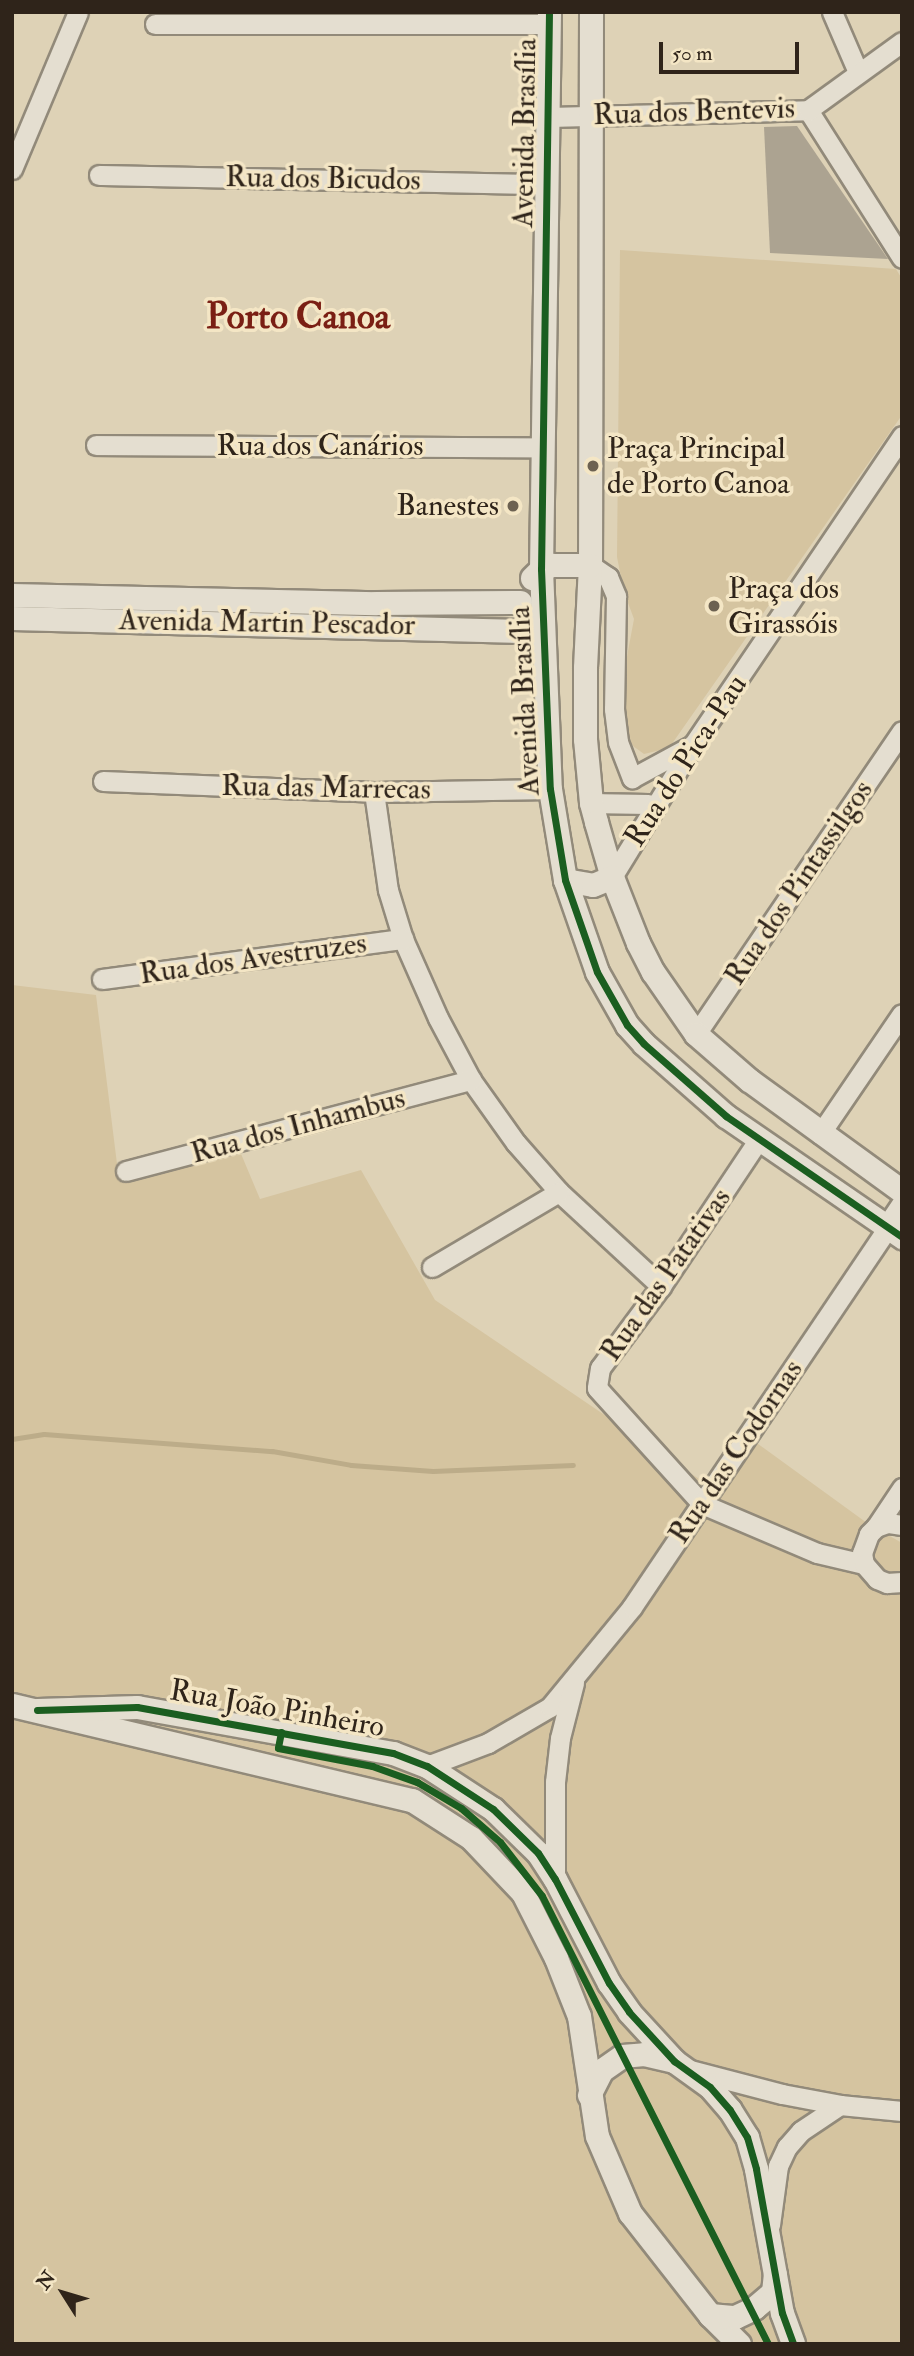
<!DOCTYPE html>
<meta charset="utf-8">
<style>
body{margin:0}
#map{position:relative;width:914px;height:2356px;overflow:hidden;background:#ded2b6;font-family:"IM FELL Double Pica",serif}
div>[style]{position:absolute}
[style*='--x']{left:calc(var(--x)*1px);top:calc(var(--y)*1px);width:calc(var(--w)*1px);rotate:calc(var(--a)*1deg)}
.green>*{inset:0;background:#d5c4a0}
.stream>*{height:5px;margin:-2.5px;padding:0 2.5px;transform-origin:2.5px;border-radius:2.5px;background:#bcac89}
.building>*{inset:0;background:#aca391}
.roads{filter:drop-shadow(2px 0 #928a7a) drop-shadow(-2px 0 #928a7a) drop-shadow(0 2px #928a7a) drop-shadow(0 -2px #928a7a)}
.minor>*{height:19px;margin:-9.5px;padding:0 9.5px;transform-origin:9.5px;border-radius:9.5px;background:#e4ded0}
.tertiary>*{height:23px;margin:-11.5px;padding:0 11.5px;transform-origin:11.5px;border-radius:11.5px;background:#e4ded0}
.cycleway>*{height:7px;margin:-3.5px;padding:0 3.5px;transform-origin:3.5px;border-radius:3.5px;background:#1b5e20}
.dots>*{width:19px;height:19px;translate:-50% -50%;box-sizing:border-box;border:4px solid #f4e6c5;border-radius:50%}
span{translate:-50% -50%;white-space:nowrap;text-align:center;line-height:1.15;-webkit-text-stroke:7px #f4e6c5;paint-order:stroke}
.street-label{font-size:30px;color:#2f241a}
.poi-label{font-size:30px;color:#2f241a}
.left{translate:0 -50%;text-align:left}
.right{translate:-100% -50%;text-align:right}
.district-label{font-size:37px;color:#7a1f14;font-weight:700}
.frame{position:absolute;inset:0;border:14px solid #2f241a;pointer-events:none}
.north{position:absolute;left:28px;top:2258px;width:70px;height:70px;-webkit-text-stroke:5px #f4e6c5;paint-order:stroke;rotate:307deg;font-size:19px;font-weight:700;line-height:28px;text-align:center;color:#2f241a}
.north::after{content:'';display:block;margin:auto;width:24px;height:32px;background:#2f241a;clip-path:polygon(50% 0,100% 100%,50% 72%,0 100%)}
.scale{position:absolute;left:659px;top:42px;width:140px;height:32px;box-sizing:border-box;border:4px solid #2f241a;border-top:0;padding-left:9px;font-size:21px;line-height:24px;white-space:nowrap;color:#2f241a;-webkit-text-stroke:5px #f4e6c5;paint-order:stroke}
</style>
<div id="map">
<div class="green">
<div style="clip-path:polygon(620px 250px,896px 269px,902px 279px,902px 415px,669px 748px,644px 754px,633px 746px,624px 731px,623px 678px,634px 619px,624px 592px,617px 557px)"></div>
<div style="clip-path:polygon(12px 985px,96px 995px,119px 1180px,239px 1149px,260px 1199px,361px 1170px,435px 1300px,705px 1483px,743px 1433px,867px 1523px,902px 1543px,902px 2344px,12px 2344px)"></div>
</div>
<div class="stream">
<div style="--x:12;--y:1439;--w:32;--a:-9"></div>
<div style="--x:44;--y:1434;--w:229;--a:4.3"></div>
<div style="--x:272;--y:1451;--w:80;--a:10"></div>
<div style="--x:351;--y:1465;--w:82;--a:4.2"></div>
<div style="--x:433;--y:1471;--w:140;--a:-2.5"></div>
</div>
<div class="building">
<div style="clip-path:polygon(797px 126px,888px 259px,770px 253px,764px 127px)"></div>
</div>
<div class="roads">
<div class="minor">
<div style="--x:832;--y:12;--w:65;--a:66.6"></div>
<div style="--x:155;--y:24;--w:395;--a:0"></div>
<div style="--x:808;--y:110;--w:175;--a:57.6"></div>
<div style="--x:549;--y:117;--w:259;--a:-1.5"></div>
<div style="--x:808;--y:110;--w:116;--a:-35.9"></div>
<div style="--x:12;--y:169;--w:170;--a:-67.2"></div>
<div style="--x:99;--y:175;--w:447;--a:1.2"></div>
<div style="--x:96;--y:445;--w:448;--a:0.3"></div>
<div style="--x:590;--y:565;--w:22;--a:34"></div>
<div style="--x:608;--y:577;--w:21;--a:67"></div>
<div style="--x:616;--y:596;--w:113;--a:91"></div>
<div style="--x:614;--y:709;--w:33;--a:83"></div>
<div style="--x:618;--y:742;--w:39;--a:69"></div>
<div style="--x:632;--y:778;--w:65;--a:-28.5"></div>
<div style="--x:103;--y:781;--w:271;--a:2.3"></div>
<div style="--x:374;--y:792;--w:176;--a:-1"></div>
<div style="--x:374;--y:792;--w:99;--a:81.9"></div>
<div style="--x:388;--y:890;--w:51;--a:73"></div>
<div style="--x:403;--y:939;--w:86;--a:66.1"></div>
<div style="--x:438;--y:1018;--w:70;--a:62"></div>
<div style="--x:471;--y:1080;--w:77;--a:54.5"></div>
<div style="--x:516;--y:1143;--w:65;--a:48.7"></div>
<div style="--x:559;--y:1192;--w:139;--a:42.7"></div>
<div style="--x:591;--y:803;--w:57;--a:1"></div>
<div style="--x:612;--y:877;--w:155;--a:-58.5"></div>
<div style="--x:693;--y:745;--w:373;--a:-55.9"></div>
<div style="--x:102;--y:979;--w:304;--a:-7.6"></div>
<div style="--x:696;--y:1034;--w:366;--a:-55.8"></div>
<div style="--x:820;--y:1134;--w:145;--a:-55.7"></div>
<div style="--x:759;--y:1139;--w:177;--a:123.7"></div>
<div style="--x:661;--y:1286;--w:102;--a:126.6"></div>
<div style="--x:600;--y:1368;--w:20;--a:99"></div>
<div style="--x:597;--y:1388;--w:156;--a:47.8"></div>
<div style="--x:702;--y:1504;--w:125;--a:23.1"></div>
<div style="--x:817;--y:1553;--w:48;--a:13.2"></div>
<div style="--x:126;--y:1171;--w:357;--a:-14.8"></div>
<div style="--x:432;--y:1267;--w:147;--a:-30.6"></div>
<div style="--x:902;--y:1525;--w:15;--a:-172"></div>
<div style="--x:887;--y:1523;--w:12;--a:160"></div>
<div style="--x:876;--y:1527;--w:10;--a:135"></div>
<div style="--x:869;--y:1534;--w:20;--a:110"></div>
<div style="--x:862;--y:1553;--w:11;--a:80"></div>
<div style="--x:864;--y:1564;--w:20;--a:49"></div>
<div style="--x:877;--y:1579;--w:11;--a:22"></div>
<div style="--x:887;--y:1583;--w:15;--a:-4"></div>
<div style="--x:876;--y:1527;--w:47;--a:-56.3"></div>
<div style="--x:427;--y:1766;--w:65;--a:-20.7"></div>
<div style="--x:488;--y:1743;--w:72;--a:-30.1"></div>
<div style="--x:550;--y:1707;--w:129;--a:-50.6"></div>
<div style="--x:632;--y:1607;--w:458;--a:-56"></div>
<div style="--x:555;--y:1879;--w:97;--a:-90"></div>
<div style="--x:555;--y:1782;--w:44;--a:-83.5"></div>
<div style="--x:560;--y:1738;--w:57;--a:-75.7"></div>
<div style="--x:690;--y:2070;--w:95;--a:14.6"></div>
<div style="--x:782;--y:2094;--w:59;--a:10.7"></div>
<div style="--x:840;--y:2105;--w:62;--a:5.5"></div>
<div style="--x:770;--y:2225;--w:60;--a:-82.3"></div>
<div style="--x:778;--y:2166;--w:21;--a:-65"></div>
<div style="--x:787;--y:2147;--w:21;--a:-49"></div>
<div style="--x:801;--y:2131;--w:47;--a:-33.7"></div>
</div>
<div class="tertiary">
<div style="--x:549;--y:12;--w:557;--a:90.82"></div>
<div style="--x:541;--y:569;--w:220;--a:87.7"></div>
<div style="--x:550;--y:789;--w:92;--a:80.6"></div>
<div style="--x:565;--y:880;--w:97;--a:70.8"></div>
<div style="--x:597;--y:972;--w:61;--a:60.5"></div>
<div style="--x:627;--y:1025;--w:25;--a:48"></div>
<div style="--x:644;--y:1044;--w:109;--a:41.3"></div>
<div style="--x:726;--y:1116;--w:214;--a:34.5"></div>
<div style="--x:591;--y:12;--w:553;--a:90.1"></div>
<div style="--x:590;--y:565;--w:103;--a:92.8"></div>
<div style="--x:585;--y:668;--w:71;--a:90"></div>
<div style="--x:585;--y:739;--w:64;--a:84.6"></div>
<div style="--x:591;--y:803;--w:20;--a:75"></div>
<div style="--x:596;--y:822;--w:57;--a:73.8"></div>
<div style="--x:612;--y:877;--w:71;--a:68.5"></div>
<div style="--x:638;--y:943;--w:33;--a:63"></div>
<div style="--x:653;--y:972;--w:75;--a:55.3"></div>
<div style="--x:696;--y:1034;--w:70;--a:41"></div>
<div style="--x:749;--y:1080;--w:189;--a:36"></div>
<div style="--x:532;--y:578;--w:13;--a:-45"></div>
<div style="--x:541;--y:569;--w:12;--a:-20"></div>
<div style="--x:552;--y:565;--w:38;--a:0"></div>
<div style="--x:12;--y:595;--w:364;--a:1.3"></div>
<div style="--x:376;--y:603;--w:144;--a:-0.4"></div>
<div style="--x:12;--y:618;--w:510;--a:1.46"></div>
<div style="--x:565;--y:880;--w:28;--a:10"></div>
<div style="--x:593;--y:885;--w:21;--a:-23"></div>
<div style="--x:888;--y:1227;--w:25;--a:-56"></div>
<div style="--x:12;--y:1705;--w:411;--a:13.4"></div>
<div style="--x:412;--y:1800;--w:70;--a:32.8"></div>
<div style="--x:471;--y:1838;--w:76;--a:46.6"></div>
<div style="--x:523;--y:1893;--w:73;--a:63.1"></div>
<div style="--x:556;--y:1958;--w:62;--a:68.4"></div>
<div style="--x:579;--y:2016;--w:121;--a:81.5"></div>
<div style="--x:597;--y:2136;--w:84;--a:66.8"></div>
<div style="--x:630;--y:2213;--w:130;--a:51.9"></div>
<div style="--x:710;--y:2315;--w:41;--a:45"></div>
<div style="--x:37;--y:1710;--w:100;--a:-1.7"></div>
<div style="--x:137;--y:1707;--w:260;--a:10.2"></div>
<div style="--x:393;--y:1753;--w:36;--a:21"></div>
<div style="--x:427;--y:1766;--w:79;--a:33.1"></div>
<div style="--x:493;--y:1809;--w:63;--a:44.4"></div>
<div style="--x:538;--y:1853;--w:31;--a:57"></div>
<div style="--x:555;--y:1879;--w:117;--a:62.6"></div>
<div style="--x:609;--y:1983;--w:35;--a:55"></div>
<div style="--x:629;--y:2012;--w:67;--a:47.4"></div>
<div style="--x:674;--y:2061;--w:44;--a:35.8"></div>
<div style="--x:710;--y:2087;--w:30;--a:49"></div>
<div style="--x:730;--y:2110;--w:32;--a:58"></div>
<div style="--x:747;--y:2137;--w:33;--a:74"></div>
<div style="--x:756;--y:2169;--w:146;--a:79.8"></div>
<div style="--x:782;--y:2313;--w:33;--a:70"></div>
<div style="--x:589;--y:2095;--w:28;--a:-63"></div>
<div style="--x:602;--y:2070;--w:24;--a:-35"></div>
<div style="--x:622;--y:2056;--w:22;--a:-5"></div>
<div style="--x:644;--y:2054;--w:31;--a:13"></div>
<div style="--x:710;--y:2315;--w:25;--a:5"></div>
<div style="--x:735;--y:2317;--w:21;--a:-25"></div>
<div style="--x:754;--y:2308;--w:25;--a:-40"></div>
<div style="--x:773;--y:2292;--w:18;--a:-84"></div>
</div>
</div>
<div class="cycleway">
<div style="--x:549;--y:12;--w:557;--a:90.82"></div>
<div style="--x:541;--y:569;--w:220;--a:87.7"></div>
<div style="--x:550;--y:789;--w:92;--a:80.6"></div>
<div style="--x:565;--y:880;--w:97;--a:70.8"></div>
<div style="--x:597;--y:972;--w:61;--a:60.5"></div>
<div style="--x:627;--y:1025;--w:25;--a:48"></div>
<div style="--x:644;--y:1044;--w:109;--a:41.3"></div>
<div style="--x:726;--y:1116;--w:214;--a:34.5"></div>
<div style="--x:37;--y:1710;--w:100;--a:-1.7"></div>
<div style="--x:137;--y:1707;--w:260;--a:10.2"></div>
<div style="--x:393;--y:1753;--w:36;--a:21"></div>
<div style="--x:427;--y:1766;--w:79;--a:33.1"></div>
<div style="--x:493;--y:1809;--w:63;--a:44.4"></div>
<div style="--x:538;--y:1853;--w:31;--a:57"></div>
<div style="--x:555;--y:1879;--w:117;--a:62.6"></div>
<div style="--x:609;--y:1983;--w:35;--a:55"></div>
<div style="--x:629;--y:2012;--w:67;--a:47.4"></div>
<div style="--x:674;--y:2061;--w:44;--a:35.8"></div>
<div style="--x:710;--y:2087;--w:30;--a:49"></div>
<div style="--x:730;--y:2110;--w:32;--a:58"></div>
<div style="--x:747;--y:2137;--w:33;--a:74"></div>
<div style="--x:756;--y:2169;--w:146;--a:79.8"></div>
<div style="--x:782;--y:2313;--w:33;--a:70"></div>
<div style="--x:281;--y:1732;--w:16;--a:101"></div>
<div style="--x:278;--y:1748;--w:96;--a:10.8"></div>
<div style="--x:372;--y:1766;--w:48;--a:19.6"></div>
<div style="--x:417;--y:1782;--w:51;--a:30.6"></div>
<div style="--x:461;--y:1808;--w:52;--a:41.1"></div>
<div style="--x:500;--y:1842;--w:68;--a:52.1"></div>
<div style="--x:542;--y:1896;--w:502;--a:63.23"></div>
</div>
<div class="dots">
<div style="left:593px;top:466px;background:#6c6151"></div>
<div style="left:513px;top:506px;background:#6c6151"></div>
<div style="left:714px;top:606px;background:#6c6151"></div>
</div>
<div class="street-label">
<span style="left:694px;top:112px;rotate:-2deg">Rua dos Bentevis</span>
<span style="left:525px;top:133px;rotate:-89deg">Avenida Brasília</span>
<span style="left:323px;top:179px;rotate:1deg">Rua dos Bicudos</span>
<span style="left:320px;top:446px">Rua dos Canários</span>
<span style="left:267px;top:623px;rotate:1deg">Avenida Martin Pescador</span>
<span style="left:525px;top:701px;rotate:-93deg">Avenida Brasília</span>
<span style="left:686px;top:761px;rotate:-57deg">Rua do Pica-Pau</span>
<span style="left:326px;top:788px;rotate:1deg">Rua das Marrecas</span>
<span style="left:799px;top:883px;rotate:-56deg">Rua dos Pintassilgos</span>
<span style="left:253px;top:959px;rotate:-8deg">Rua dos Avestruzes</span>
<span style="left:298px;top:1126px;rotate:-15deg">Rua dos Inhambus</span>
<span style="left:666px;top:1275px;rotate:-55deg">Rua das Patativas</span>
<span style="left:736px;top:1452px;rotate:-56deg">Rua das Codornas</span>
<span style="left:277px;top:1709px;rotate:10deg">Rua João Pinheiro</span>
</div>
<div class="poi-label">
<span class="left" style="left:607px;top:466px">Praça Principal<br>de Porto Canoa</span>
<span class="right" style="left:499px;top:506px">Banestes</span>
<span class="left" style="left:728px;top:606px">Praça dos<br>Girassóis</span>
</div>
<div class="district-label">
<span style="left:298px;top:317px">Porto Canoa</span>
</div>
<div class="frame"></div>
<div class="north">N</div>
<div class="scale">50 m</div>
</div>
